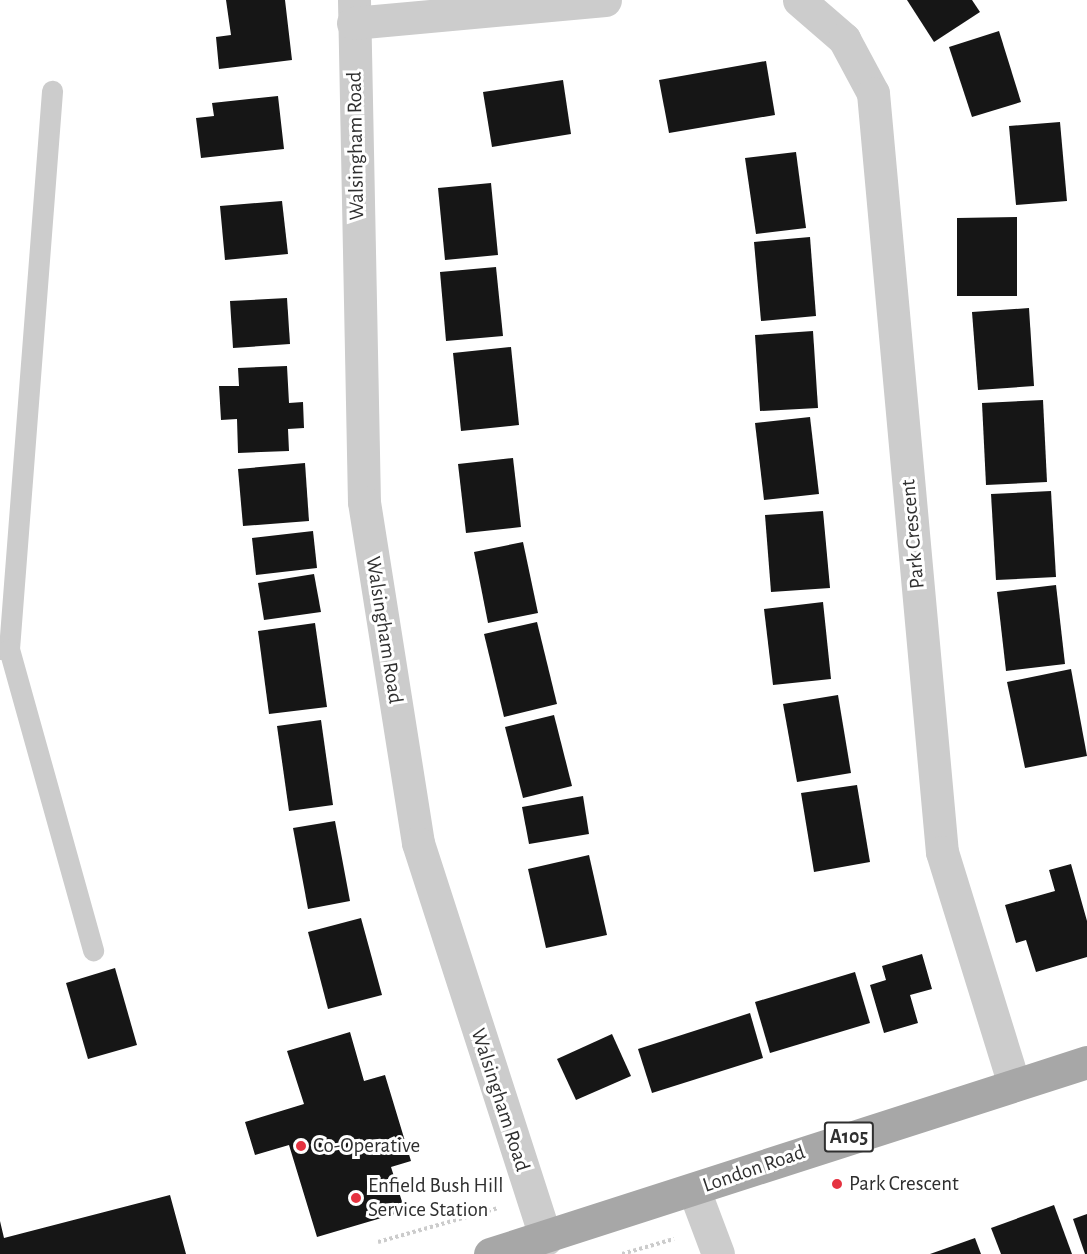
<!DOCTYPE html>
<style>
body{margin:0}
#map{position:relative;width:1087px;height:1254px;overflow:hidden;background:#fff;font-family:"Alegreya Sans",sans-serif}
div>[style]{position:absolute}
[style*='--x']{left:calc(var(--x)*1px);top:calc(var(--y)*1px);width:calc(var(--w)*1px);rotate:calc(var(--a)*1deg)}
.building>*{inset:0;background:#161616}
.path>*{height:4px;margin-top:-2px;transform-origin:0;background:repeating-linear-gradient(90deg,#ccc 0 3px,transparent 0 6px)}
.lane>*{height:21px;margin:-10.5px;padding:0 10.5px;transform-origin:10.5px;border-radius:10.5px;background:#ccc}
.street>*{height:33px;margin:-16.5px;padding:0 16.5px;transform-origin:16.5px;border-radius:16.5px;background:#ccc}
.primary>*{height:33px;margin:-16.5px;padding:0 16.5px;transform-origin:16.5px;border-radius:16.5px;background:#a7a7a7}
.dots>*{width:16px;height:16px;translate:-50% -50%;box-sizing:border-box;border:3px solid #fff;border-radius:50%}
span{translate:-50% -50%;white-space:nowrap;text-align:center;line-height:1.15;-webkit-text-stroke:6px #fff;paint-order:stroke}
.shield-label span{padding:2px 4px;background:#fff;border:2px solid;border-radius:4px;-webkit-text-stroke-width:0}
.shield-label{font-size:20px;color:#2f2f2f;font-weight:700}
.street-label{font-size:21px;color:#2f2f2f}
.poi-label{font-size:21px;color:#2f2f2f}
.left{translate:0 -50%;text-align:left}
</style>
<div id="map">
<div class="building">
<div style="clip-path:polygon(226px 0,285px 0,292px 60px,219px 69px,216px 37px,231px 35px)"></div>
<div style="clip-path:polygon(907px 0,972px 0,980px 12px,934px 42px)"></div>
<div style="clip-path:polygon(999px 31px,1021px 102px,972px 117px,949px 47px)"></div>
<div style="clip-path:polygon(766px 61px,775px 115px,669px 133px,659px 80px)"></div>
<div style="clip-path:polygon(563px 80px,571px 134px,492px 147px,483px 92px)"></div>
<div style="clip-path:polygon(278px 96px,284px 149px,201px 158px,196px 118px,214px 116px,212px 103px)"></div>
<div style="clip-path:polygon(1060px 122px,1067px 201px,1016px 205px,1009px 126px)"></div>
<div style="clip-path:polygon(796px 152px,806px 228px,756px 234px,745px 158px)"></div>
<div style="clip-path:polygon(491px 183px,498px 255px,445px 260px,438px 188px)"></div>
<div style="clip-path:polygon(282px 201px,288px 254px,225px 260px,220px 206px)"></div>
<div style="clip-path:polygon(1017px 217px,1017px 296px,957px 296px,957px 218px)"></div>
<div style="clip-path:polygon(810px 237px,816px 316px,761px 321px,754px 242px)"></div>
<div style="clip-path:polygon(496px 267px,503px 336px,446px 341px,440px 272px)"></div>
<div style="clip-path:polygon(287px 298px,290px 344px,233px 348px,230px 301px)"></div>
<div style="clip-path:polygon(1029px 308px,1034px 386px,978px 390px,972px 312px)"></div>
<div style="clip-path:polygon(813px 331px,818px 408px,760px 411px,755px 335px)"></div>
<div style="clip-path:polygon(511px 347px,519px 425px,461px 431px,453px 353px)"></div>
<div style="clip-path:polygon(287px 366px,289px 403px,303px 402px,304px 428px,288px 429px,289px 451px,238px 453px,237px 419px,221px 420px,219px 386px,239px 386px,238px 368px)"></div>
<div style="clip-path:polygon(1043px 400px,1047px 482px,986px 485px,982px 403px)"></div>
<div style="clip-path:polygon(810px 417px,819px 494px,764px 500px,755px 423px)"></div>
<div style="clip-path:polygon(513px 458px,521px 527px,466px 533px,458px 464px)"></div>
<div style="clip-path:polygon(305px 463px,309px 521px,243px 526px,238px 469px)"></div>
<div style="clip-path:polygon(1051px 491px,1056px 577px,996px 580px,991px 494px)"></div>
<div style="clip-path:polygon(823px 511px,830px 588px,771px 592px,765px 515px)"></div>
<div style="clip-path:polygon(313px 531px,317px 568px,256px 575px,252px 538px)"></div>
<div style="clip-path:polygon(523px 542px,538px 613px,488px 623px,474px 552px)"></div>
<div style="clip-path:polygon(314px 574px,321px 612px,264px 620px,258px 583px)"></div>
<div style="clip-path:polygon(1056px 585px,1065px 664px,1006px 671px,997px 592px)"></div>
<div style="clip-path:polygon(823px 602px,831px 679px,773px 685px,764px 609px)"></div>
<div style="clip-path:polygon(537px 622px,557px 704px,504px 717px,484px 634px)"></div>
<div style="clip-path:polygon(315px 623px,327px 707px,269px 714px,258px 631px)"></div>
<div style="clip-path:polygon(1071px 669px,1087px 756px,1025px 768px,1007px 682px)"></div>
<div style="clip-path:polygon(838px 695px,851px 773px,797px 782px,783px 704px)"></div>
<div style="clip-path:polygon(554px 715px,572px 786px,523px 798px,505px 727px)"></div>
<div style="clip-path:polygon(321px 720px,333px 805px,289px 811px,277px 726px)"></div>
<div style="clip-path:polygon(857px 785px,870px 862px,814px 872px,801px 793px)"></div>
<div style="clip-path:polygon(583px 796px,589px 834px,529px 844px,522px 807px)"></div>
<div style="clip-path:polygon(335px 821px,350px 901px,308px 909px,293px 828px)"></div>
<div style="clip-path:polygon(589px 855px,607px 935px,546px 948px,528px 869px)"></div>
<div style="clip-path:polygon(1071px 864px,1087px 921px,1087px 957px,1036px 972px,1026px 940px,1016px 943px,1005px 905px,1055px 891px,1049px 870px)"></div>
<div style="clip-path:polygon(361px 918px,382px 995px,328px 1009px,308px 932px)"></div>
<div style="clip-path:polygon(922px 954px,932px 989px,910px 995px,918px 1023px,884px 1033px,870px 985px,886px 980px,882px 966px)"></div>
<div style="clip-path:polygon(115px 968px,137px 1045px,88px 1059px,66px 983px)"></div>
<div style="clip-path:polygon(855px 972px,870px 1023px,770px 1053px,755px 1002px)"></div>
<div style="clip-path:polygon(750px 1013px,763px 1058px,652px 1093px,638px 1049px)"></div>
<div style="clip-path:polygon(350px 1032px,364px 1081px,385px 1075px,411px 1161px,391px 1167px,405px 1211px,317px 1237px,289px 1145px,255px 1155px,245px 1122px,304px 1104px,287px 1051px)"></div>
<div style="clip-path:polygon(612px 1034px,631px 1076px,576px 1100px,557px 1059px)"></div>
<div style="clip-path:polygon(170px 1195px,186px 1254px,0 1254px,0 1221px,4px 1238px)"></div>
<div style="clip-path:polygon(1054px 1205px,1072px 1254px,1001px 1254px,991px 1228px)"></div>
<div style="clip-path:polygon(1087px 1214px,1087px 1254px,1085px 1254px,1073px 1219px)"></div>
<div style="clip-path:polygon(975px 1238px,981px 1254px,930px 1254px)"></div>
</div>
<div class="path">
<div style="--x:378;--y:1242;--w:125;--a:-15.8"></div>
<div style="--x:622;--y:1254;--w:54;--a:-16.1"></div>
</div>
<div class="lane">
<div style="--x:0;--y:649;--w:9;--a:0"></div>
<div style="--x:9;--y:649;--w:560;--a:-85.59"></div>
<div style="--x:9;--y:649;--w:313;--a:74.4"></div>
</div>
<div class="street">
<div style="--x:354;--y:0;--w:502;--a:88.86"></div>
<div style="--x:364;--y:502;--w:345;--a:81"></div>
<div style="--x:418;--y:843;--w:416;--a:72.1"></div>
<div style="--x:799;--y:0;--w:60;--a:40.9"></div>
<div style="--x:844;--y:39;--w:61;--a:61.8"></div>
<div style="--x:873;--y:93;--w:762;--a:84.81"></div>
<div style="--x:942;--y:852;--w:244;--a:72.8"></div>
<div style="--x:353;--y:23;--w:253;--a:-5.2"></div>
<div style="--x:694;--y:1190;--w:68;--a:69.4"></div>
</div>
<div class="primary">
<div style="--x:490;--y:1254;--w:627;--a:-17.83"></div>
</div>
<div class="dots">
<div style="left:301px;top:1146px;background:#e53240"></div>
<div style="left:837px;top:1184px;background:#e53240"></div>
<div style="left:356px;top:1198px;background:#e53240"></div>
</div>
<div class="shield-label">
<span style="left:849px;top:1137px">A105</span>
</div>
<div class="street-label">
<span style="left:356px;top:146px;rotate:-91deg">Walsingham Road</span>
<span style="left:913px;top:534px;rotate:-95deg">Park Crescent</span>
<span style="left:384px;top:630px;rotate:81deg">Walsingham Road</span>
<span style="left:500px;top:1100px;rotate:72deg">Walsingham Road</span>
<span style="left:754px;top:1169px;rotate:-19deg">London Road</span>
</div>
<div class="poi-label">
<span class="left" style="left:313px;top:1146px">Co-Operative</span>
<span class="left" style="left:849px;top:1184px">Park Crescent</span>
<span class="left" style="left:368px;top:1198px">Enfield Bush Hill<br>Service Station</span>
</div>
</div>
